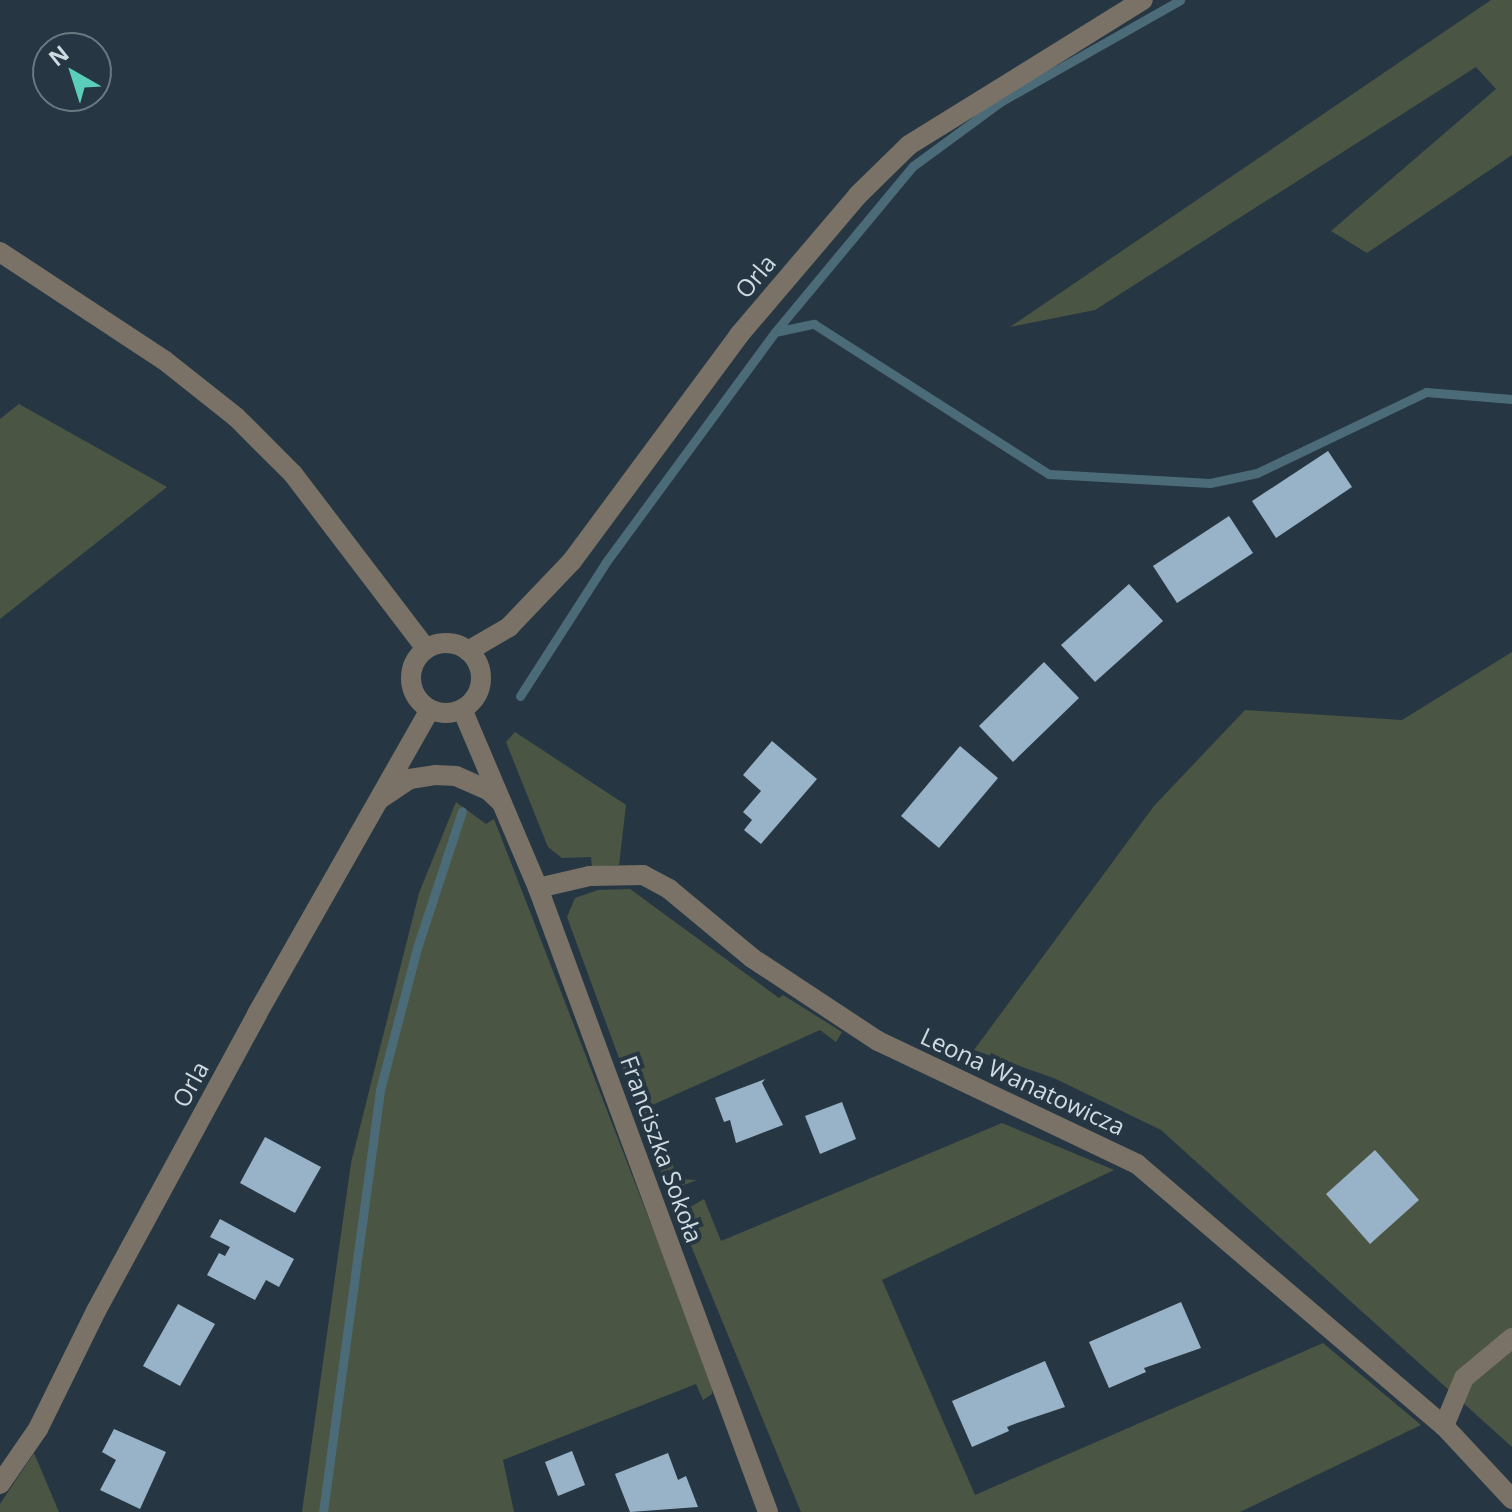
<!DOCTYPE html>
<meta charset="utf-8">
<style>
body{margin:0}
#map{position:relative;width:1512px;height:1512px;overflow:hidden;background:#263743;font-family:"Open Sans",sans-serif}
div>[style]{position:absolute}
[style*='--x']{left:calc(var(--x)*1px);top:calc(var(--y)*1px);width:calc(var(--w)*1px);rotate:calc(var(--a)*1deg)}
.green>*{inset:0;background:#4b5543}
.stream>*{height:9px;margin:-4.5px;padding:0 4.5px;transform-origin:4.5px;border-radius:4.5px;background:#4c6b78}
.building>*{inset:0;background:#98b3c7}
.minor>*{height:20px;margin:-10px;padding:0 10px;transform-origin:10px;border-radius:10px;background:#7a7267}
.minor>.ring{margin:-10px;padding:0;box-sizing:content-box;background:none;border:20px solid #7a7267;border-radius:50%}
span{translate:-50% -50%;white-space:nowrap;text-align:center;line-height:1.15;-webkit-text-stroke:8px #263743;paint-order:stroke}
.street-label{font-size:24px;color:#cfdae1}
.north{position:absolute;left:32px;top:32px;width:80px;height:80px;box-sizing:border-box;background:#263743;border:2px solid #6a7882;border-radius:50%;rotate:321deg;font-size:22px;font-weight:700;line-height:32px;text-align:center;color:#cfdae1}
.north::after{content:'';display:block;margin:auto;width:28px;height:36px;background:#5bcebb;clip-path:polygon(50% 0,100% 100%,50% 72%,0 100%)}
</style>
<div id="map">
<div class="green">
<div style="clip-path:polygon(1491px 0,1512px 0,1512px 155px,1367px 253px,1331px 231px,1496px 89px,1476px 67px,1095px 310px,1010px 327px)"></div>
<div style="clip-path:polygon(19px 404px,167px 487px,0 619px,0 419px)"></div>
<div style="clip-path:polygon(1512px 652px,1512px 1447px,1161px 1130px,1056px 1079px,974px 1050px,1154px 806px,1245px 710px,1402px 720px)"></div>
<div style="clip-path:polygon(515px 732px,626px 805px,619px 865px,592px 867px,591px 857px,562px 858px,548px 847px,506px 742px)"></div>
<div style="clip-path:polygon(456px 802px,486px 824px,494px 819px,713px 1384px,712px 1394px,703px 1400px,696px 1384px,503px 1460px,514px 1512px,302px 1512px,351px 1163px,419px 893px)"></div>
<div style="clip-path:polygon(630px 889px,779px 998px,783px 995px,842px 1032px,836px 1042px,820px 1030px,650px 1106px,678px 1179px,697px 1180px,668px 1191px,567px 917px,575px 898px,598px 890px)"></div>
<div style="clip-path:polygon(1002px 1123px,1114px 1170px,882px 1280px,975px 1495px,1323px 1343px,1421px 1425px,1240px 1512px,801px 1512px,678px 1214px,704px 1199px,721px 1241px)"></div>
<div style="clip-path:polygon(34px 1453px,59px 1512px,0 1512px,0 1504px)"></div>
</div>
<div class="stream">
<div style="--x:775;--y:332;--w:40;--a:-12"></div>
<div style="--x:814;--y:324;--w:279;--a:32.6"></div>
<div style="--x:1049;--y:474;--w:161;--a:3.2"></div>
<div style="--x:1210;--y:483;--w:48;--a:-12"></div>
<div style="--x:1257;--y:473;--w:187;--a:-25.6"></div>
<div style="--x:1426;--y:392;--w:86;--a:4.7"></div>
<div style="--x:520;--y:696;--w:159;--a:-57.3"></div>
<div style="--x:606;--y:562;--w:285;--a:-53.7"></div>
<div style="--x:775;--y:332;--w:216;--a:-50.3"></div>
<div style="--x:913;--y:166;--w:108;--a:-36.3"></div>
<div style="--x:1000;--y:102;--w:207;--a:-29.5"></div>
<div style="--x:323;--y:1512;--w:426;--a:-82.3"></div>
<div style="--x:380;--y:1090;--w:147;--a:-75.4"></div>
<div style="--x:417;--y:948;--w:144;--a:-71.8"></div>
</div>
<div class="building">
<div style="clip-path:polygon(1328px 451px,1352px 487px,1276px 538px,1252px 501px)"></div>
<div style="clip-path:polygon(1229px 516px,1253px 553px,1177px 603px,1153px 566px)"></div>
<div style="clip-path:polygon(1129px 584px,1163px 621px,1095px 682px,1061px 645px)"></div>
<div style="clip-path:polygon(1044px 662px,1079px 698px,1013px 762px,979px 726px)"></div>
<div style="clip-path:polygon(772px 741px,817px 779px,761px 844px,744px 830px,752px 820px,743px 812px,761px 791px,743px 775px)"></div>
<div style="clip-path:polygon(960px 746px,998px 778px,939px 848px,901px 816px)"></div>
<div style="clip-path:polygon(765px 1079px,762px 1083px,783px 1125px,736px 1143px,730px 1120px,724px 1122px,715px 1098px)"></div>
<div style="clip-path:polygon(842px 1102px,856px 1139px,820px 1154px,805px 1116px)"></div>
<div style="clip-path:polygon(265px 1137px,321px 1167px,295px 1213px,240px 1183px)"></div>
<div style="clip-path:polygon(1375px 1150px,1419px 1200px,1370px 1244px,1326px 1194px)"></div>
<div style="clip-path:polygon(220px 1219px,294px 1259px,279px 1287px,266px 1280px,255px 1300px,207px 1275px,219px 1253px,225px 1256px,230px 1247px,210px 1237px)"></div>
<div style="clip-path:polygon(1181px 1302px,1201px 1348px,1144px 1368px,1146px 1372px,1109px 1388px,1089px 1342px)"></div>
<div style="clip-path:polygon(178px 1304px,215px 1324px,180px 1386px,143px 1366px)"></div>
<div style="clip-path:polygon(1045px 1361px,1065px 1407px,1017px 1423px,1007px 1427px,1009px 1431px,972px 1447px,952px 1401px)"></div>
<div style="clip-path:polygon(114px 1429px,166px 1452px,140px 1509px,100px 1490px,116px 1460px,102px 1452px)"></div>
<div style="clip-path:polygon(572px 1451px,585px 1485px,558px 1496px,545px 1462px)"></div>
<div style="clip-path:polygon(668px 1453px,678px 1480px,686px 1476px,698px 1507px,630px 1512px,615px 1474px)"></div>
</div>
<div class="minor">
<div style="--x:0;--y:252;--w:196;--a:33.4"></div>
<div style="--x:164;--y:360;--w:92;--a:38.4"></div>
<div style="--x:236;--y:417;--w:81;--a:45"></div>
<div style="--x:293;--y:474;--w:218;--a:52.7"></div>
<div class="ring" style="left:411px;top:643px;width:50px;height:50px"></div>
<div style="--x:468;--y:651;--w:48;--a:-30.3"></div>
<div style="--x:509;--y:627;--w:91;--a:-46.3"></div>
<div style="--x:572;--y:561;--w:281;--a:-53.5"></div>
<div style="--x:739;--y:335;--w:184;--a:-49.6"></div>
<div style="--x:858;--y:195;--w:71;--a:-44.4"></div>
<div style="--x:909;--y:145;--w:275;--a:-31.8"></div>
<div style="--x:462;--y:709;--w:194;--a:67"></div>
<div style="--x:538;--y:888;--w:665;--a:69.77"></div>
<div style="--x:380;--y:799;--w:36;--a:-34"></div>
<div style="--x:410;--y:779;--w:25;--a:-9"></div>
<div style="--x:435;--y:775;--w:21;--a:3"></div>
<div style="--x:456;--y:776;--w:35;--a:24"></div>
<div style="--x:488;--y:790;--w:19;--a:43"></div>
<div style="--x:538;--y:888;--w:53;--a:-13"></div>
<div style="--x:590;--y:876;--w:53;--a:-1.1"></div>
<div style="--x:643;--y:875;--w:30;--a:28"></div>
<div style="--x:669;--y:889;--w:108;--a:39.7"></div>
<div style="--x:752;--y:958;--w:151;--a:33.4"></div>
<div style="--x:878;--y:1041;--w:287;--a:25.4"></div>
<div style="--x:1137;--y:1164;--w:404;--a:40.5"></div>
<div style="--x:1512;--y:1338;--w:62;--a:140.2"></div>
<div style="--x:1464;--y:1378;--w:52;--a:112.6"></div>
<div style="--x:1444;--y:1426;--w:100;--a:47"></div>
<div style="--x:0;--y:1484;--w:67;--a:-55.4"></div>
<div style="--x:38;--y:1429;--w:131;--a:-63.8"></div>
<div style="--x:96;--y:1311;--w:338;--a:-61.5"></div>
<div style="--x:257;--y:1014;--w:350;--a:-60.4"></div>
</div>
<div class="street-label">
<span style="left:755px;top:276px;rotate:-50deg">Orla</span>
<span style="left:1023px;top:1081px;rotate:25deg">Leona Wanatowicza</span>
<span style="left:190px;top:1084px;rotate:-61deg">Orla</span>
<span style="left:662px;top:1149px;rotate:70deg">Franciszka Sokoła</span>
</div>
<div class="north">N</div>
</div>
